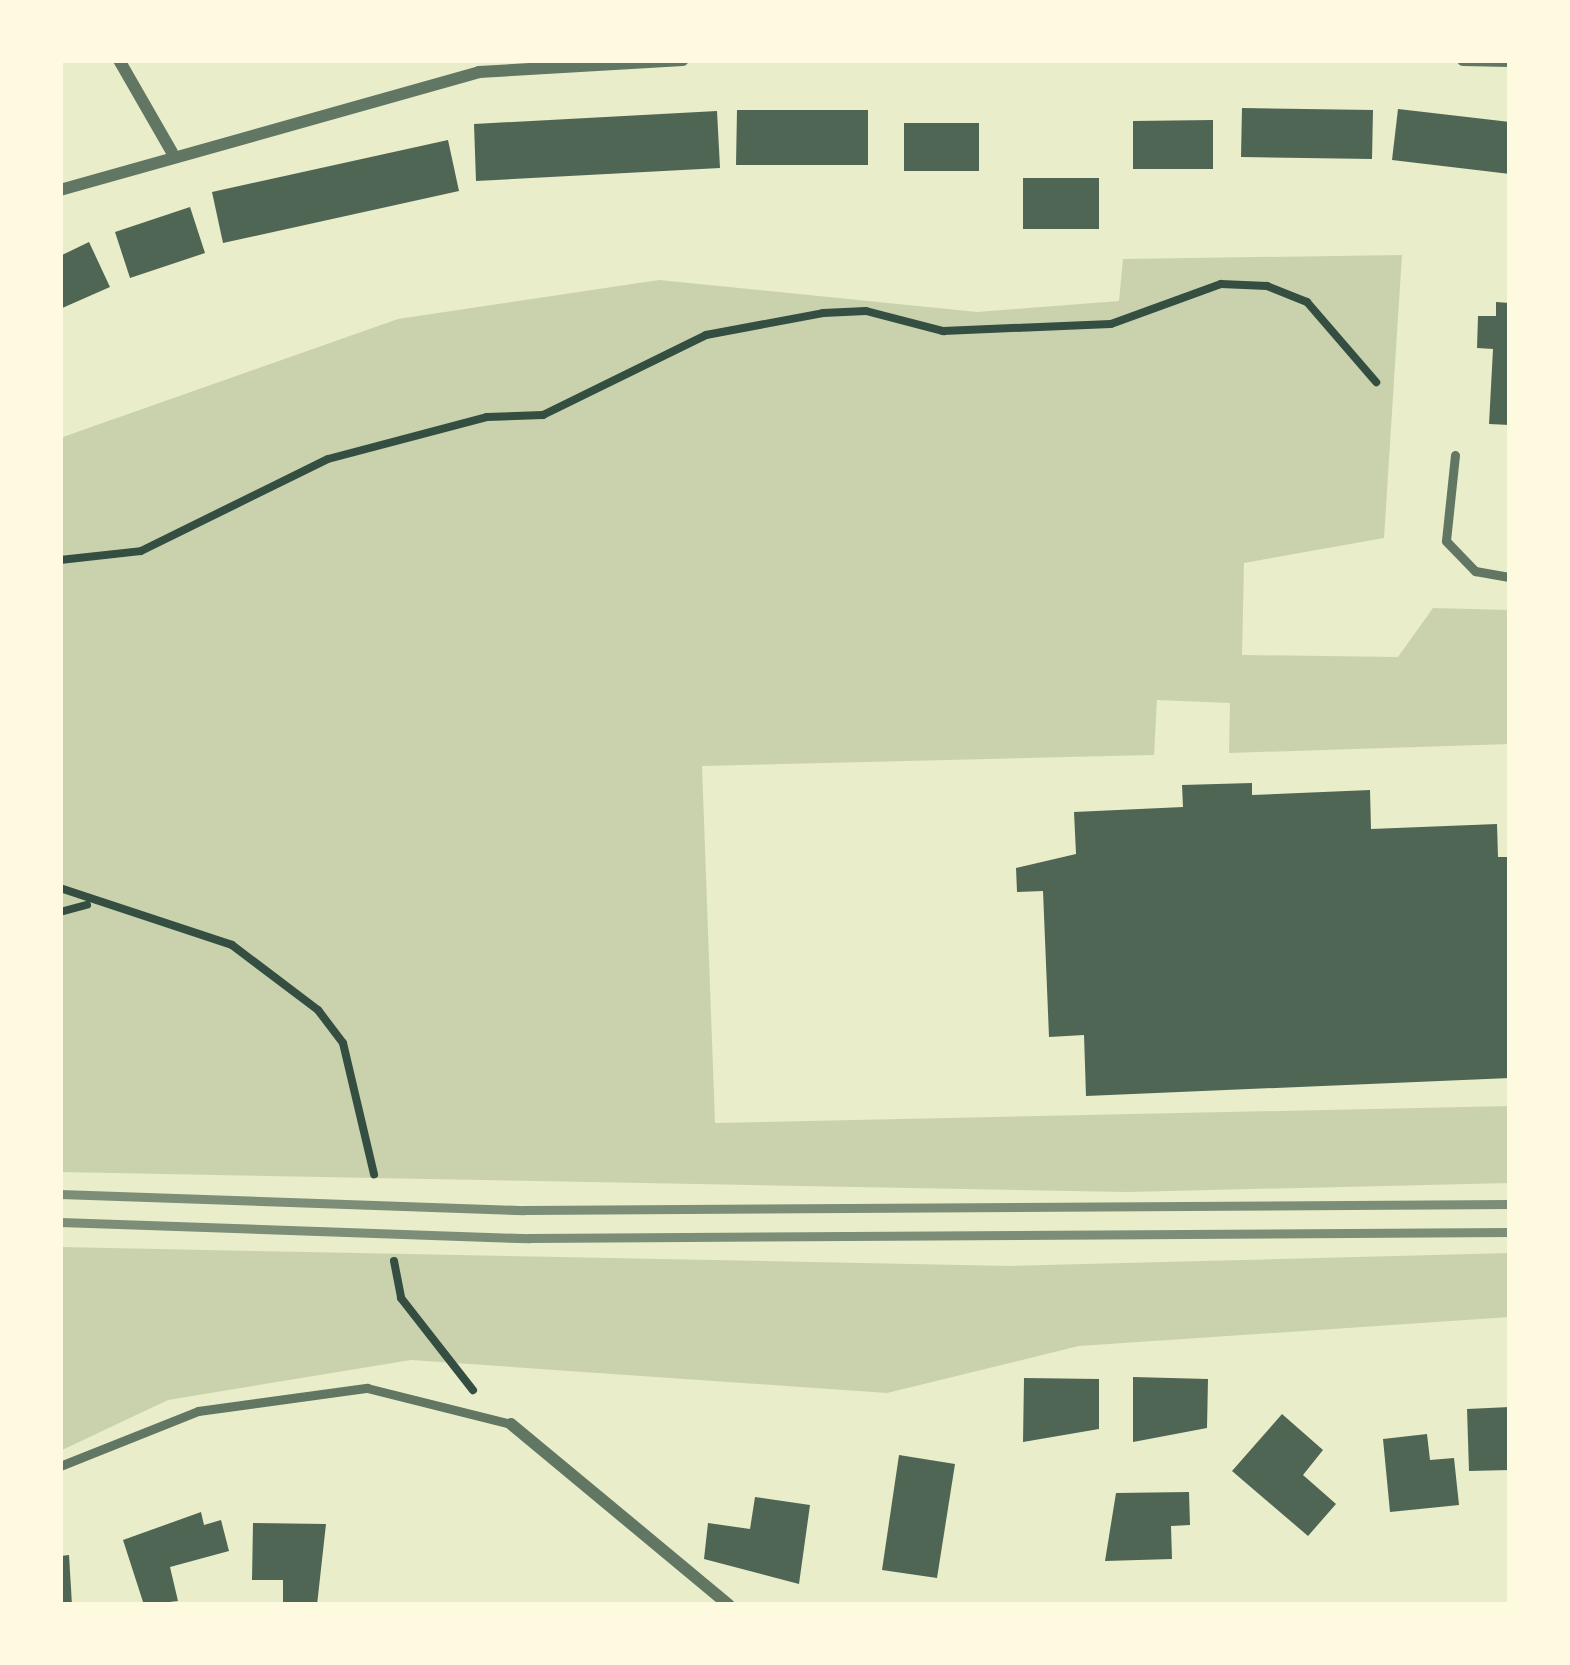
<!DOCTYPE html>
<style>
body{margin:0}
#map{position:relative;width:1570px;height:1665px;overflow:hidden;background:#e9edc9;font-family:"Space Grotesk",sans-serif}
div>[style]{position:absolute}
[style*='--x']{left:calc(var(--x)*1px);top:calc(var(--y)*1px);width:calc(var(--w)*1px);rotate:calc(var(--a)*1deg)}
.green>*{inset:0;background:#cad2ad}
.building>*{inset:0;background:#4f6655}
.path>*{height:8px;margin:-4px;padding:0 4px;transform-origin:4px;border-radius:4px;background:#344e41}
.service>*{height:9px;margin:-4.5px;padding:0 4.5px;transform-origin:4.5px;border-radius:4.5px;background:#617663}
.minor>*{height:12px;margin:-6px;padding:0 6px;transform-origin:6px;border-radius:6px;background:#617663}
.rail>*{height:9px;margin:-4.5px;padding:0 4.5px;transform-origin:4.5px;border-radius:4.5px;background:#7c8e77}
span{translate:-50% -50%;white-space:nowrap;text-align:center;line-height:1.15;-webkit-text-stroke:12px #fefae0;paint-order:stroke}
.frame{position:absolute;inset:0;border:63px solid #fefae0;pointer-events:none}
</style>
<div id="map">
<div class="green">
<div style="clip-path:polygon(1402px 255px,1384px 538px,1244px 563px,1242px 655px,1398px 657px,1433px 608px,1510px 610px,1510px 744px,1229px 753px,1230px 703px,1157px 700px,1154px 755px,702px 766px,715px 1123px,1510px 1106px,1510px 1183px,1128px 1192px,60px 1172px,60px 438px,398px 319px,659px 280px,977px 312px,1119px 301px,1123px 259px)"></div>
<div style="clip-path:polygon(60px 1247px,1011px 1266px,1510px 1253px,1510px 1317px,1079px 1346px,887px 1393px,411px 1360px,168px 1400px,60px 1451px)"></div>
</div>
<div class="building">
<div style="clip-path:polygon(1242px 108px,1373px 110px,1372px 159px,1241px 157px)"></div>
<div style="clip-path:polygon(1398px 109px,1510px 122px,1510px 174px,1392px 160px)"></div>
<div style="clip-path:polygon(737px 110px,868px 110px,868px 165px,736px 165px)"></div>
<div style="clip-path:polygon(717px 111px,720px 168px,476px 181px,474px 124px)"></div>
<div style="clip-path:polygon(1213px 120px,1213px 169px,1133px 169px,1133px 121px)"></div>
<div style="clip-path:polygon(904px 123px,979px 123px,979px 171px,904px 171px)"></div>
<div style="clip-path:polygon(448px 140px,459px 191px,223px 243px,212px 192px)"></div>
<div style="clip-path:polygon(1023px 178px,1099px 178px,1099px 229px,1023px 229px)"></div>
<div style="clip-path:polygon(190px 207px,205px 253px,130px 278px,115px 232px)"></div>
<div style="clip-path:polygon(89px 242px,110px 287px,60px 309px,60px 256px)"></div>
<div style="clip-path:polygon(1496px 302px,1510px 303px,1510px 425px,1489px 424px,1493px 349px,1477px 348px,1478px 316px,1496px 316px)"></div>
<div style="clip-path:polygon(1252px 783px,1252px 795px,1370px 790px,1371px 829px,1497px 824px,1498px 857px,1510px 857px,1510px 1078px,1086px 1096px,1084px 1035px,1049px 1037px,1043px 891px,1017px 892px,1016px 868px,1076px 854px,1074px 812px,1183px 807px,1182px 785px)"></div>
<div style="clip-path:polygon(1133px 1377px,1208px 1379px,1207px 1428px,1133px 1442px)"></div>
<div style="clip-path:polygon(1024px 1378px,1099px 1379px,1099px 1429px,1023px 1442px)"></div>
<div style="clip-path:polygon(1510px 1407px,1510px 1470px,1469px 1471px,1467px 1409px)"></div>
<div style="clip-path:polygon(1282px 1414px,1323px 1450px,1303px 1475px,1336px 1504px,1308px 1536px,1232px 1471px)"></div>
<div style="clip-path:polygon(1427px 1434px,1430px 1460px,1454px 1458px,1459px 1505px,1390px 1512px,1383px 1439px)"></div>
<div style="clip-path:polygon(899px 1455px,955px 1464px,937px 1578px,882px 1570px)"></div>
<div style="clip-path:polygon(1189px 1492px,1190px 1525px,1171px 1526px,1172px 1559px,1105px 1561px,1116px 1493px)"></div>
<div style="clip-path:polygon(755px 1497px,810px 1505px,799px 1584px,704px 1559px,708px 1523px,750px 1529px)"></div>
<div style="clip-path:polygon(201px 1512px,204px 1525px,221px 1520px,229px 1551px,170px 1567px,178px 1601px,144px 1605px,123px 1540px)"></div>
<div style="clip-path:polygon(253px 1523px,326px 1524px,317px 1605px,283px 1605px,283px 1580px,252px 1580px)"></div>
<div style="clip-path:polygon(69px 1555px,72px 1605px,60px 1605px,60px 1556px)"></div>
</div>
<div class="path">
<div style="--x:60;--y:560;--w:81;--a:-6.3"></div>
<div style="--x:141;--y:551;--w:208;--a:-26.2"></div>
<div style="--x:328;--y:459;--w:164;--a:-14.8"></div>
<div style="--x:487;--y:417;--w:56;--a:-2"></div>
<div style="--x:543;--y:415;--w:182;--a:-26.1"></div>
<div style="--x:706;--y:335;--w:119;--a:-10.6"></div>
<div style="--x:823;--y:313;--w:43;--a:-2.7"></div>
<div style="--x:866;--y:311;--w:80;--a:14.6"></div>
<div style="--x:943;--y:331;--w:168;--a:-2.4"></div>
<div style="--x:1111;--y:324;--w:117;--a:-20"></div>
<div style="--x:1221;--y:284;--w:46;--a:2.5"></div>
<div style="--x:1267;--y:286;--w:43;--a:21.8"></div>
<div style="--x:1307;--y:302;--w:106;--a:49.2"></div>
<div style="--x:60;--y:888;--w:181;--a:18.3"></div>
<div style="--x:232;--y:945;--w:108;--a:37.1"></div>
<div style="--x:318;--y:1010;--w:41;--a:52.9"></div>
<div style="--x:343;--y:1043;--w:135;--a:76.7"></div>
<div style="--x:60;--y:912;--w:28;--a:-15"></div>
<div style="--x:394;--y:1261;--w:38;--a:79"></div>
<div style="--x:401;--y:1298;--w:117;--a:52"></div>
</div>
<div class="service">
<div style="--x:1455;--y:455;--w:86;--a:96"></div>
<div style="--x:1446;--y:541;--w:42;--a:46"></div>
<div style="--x:1475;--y:571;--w:36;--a:10"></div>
<div style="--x:60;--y:1466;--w:149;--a:-21.7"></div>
<div style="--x:198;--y:1411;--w:171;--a:-7.8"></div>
<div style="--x:367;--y:1388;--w:148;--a:14"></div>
</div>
<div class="minor">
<div style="--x:119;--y:60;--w:106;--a:60.1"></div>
<div style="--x:1463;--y:60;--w:47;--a:1.2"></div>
<div style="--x:60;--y:190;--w:435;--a:-15.7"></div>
<div style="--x:479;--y:72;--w:204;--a:-3.4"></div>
<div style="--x:511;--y:1424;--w:283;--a:39.7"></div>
</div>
<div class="rail">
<div style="--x:60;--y:1194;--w:464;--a:2"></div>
<div style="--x:524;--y:1210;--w:986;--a:-0.35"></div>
<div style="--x:60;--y:1222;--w:469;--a:2"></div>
<div style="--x:529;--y:1238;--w:981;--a:-0.35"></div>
</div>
<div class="frame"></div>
</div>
